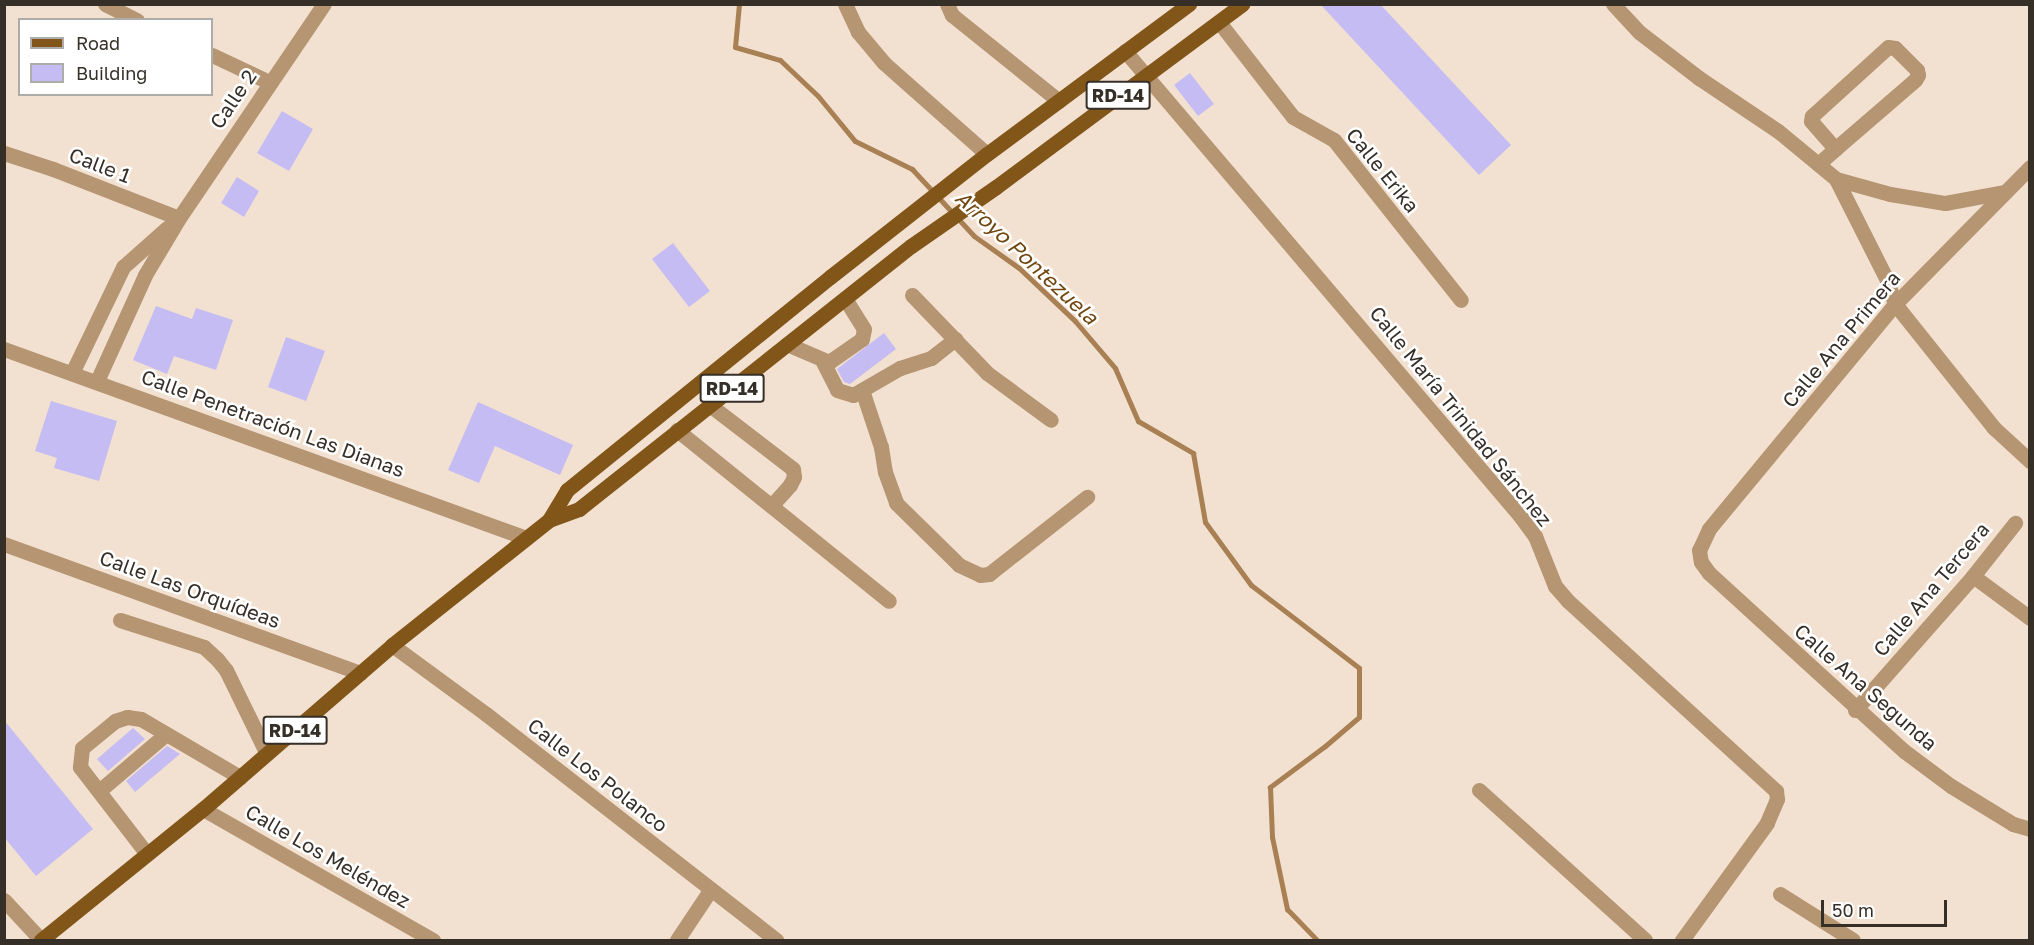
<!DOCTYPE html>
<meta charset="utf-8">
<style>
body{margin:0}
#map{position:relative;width:2034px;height:945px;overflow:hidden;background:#f2e1d0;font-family:"Golos Text",sans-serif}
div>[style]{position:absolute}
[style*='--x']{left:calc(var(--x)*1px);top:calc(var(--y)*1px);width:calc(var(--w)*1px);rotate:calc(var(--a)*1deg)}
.stream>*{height:5px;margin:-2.5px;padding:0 2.5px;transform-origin:2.5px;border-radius:2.5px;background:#a88054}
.building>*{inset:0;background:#c5bcf3}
.minor>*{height:15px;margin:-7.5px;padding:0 7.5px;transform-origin:7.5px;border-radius:7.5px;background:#b59572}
.major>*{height:15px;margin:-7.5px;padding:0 7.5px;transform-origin:7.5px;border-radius:7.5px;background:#825519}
span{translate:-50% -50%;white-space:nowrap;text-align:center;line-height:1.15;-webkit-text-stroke:5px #fff;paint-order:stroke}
.shield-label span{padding:2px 4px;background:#fff;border:2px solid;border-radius:4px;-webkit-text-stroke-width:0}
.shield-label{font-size:18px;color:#352f28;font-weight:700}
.street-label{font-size:20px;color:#352f28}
.water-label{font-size:21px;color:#6e460e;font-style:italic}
.frame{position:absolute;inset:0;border:6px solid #352f28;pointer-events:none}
.legend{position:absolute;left:18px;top:18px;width:195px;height:78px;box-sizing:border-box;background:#fff;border:2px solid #aeaca9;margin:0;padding:8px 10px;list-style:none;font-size:18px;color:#352f28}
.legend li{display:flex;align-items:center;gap:12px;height:30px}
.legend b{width:30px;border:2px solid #aeaca9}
.scale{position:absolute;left:1821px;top:900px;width:126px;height:27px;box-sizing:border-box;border:3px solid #352f28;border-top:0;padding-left:8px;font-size:18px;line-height:21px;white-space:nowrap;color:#352f28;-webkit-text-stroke:4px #fff;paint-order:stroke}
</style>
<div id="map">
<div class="stream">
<div style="--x:739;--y:4;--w:43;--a:95.3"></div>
<div style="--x:735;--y:47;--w:47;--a:16.1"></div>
<div style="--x:780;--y:60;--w:52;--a:43.5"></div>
<div style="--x:818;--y:96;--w:58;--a:50.6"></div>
<div style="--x:855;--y:141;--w:64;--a:26.2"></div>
<div style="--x:912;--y:169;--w:91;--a:47.2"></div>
<div style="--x:974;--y:236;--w:55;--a:35.4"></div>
<div style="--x:1019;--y:268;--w:77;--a:43.4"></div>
<div style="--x:1075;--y:321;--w:62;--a:49.6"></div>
<div style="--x:1115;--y:368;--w:58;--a:66.5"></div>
<div style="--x:1138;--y:421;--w:64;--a:30.2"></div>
<div style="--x:1193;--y:453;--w:70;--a:80.1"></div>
<div style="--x:1205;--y:522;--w:78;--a:53.9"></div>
<div style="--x:1251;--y:585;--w:136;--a:37.5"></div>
<div style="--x:1359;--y:668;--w:49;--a:90"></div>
<div style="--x:1359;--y:717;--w:45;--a:139.5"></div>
<div style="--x:1325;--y:746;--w:69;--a:143.3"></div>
<div style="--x:1270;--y:787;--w:50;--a:87.7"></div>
<div style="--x:1272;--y:837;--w:74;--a:78.2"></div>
<div style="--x:1287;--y:909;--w:43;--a:45.9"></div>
</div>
<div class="building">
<div style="clip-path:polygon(1320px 4px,1380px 4px,1511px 145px,1479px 175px)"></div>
<div style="clip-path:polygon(1190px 73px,1214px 104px,1198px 116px,1174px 85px)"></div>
<div style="clip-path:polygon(282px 111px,313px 129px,289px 171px,257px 153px)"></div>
<div style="clip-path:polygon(237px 177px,259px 191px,244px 217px,221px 203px)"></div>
<div style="clip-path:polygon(673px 243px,710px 291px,689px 307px,652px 259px)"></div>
<div style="clip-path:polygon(156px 306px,192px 319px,196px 308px,233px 320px,216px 370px,174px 356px,167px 374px,133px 360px)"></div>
<div style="clip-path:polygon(884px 333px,896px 349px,850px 384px,844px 382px,837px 369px)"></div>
<div style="clip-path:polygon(286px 337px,325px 351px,306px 401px,268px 387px)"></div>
<div style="clip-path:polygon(51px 401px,117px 421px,99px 481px,54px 468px,57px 458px,35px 451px)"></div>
<div style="clip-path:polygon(478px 402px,573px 445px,560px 475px,495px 446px,479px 483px,448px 470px)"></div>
<div style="clip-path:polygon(4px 720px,93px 829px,36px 876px,4px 837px)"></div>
<div style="clip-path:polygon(133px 728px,145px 739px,108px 771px,97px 759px)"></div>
<div style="clip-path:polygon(167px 746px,180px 754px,135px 792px,126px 781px)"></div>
</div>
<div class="minor">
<div style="--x:105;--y:4;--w:36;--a:27"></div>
<div style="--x:845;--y:4;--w:31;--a:65"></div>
<div style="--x:858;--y:32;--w:40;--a:50"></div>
<div style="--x:884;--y:63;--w:137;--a:41.5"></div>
<div style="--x:947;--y:4;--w:12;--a:66"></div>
<div style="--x:952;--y:15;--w:137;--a:38.8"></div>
<div style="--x:1613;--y:4;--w:38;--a:47"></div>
<div style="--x:1639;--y:32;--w:76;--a:37.5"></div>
<div style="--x:1699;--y:78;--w:95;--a:33.9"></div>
<div style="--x:1778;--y:131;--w:75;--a:39.6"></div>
<div style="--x:1836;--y:179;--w:113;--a:63.2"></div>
<div style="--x:1887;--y:280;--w:25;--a:72"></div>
<div style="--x:1895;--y:304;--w:159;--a:51.4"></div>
<div style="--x:1994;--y:428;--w:49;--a:42.5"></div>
<div style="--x:1219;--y:22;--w:120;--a:52.1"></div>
<div style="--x:1293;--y:117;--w:47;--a:29.3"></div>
<div style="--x:1334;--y:140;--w:204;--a:51.6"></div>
<div style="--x:1125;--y:51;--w:612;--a:49.64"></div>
<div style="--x:1521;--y:517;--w:24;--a:54"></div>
<div style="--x:1535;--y:536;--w:54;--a:68.2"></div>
<div style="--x:1555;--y:586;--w:20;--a:49"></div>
<div style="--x:1568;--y:601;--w:282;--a:42.4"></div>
<div style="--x:1776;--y:791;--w:8;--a:83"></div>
<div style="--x:1777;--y:799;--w:26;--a:113"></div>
<div style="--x:1767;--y:823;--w:145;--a:126"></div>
<div style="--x:212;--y:55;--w:63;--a:25.3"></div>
<div style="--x:4;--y:153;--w:52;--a:18.1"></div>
<div style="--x:53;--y:169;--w:135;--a:21.3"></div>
<div style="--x:1818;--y:164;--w:23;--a:-41"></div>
<div style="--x:1835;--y:149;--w:106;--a:-40.8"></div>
<div style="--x:1915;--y:80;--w:6;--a:-59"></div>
<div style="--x:1918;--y:75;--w:5;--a:-101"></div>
<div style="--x:1917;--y:70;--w:31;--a:-135"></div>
<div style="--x:1895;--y:48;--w:7;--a:-172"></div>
<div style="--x:1888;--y:47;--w:103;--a:137.8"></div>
<div style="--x:1812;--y:116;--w:5;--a:101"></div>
<div style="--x:1811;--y:121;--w:37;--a:49"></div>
<div style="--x:2030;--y:167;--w:192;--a:134.6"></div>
<div style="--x:1895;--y:304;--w:292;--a:129.6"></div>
<div style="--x:1709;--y:529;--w:23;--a:115"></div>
<div style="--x:1699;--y:550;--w:12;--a:81"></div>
<div style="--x:1701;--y:562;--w:14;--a:54"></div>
<div style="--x:1709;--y:573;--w:264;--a:42.4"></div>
<div style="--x:1904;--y:751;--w:59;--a:36.7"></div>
<div style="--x:1951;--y:786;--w:73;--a:31.5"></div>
<div style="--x:2013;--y:824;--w:18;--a:16"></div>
<div style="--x:1836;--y:179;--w:56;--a:15.5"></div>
<div style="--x:1890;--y:194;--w:56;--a:9.3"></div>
<div style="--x:1945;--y:203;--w:61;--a:-10.4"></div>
<div style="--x:912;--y:295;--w:108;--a:46.1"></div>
<div style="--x:987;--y:373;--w:79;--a:36.3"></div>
<div style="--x:787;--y:344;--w:46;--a:23.2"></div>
<div style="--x:829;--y:362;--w:40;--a:-34.9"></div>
<div style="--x:862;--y:339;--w:10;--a:-79"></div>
<div style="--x:864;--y:329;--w:36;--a:-122"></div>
<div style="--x:4;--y:349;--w:555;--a:19.9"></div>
<div style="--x:823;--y:362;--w:31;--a:63"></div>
<div style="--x:837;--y:390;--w:17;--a:17"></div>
<div style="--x:853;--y:395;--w:54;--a:-29.9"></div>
<div style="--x:900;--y:368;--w:33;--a:-18"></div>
<div style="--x:931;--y:358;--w:31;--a:-38"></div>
<div style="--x:72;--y:373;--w:118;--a:-64.3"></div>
<div style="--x:123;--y:267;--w:59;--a:-41.6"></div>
<div style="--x:97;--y:381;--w:116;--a:-65.6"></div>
<div style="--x:145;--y:275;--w:66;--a:-59.2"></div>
<div style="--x:179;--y:218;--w:258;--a:-55.9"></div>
<div style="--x:862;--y:390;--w:60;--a:71.6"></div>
<div style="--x:881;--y:447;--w:25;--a:81"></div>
<div style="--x:885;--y:472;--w:33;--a:70"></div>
<div style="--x:896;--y:503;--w:88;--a:44.5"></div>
<div style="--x:959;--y:565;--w:23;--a:25"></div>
<div style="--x:980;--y:575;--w:9;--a:-6"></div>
<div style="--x:989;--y:574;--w:125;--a:-38.2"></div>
<div style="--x:711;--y:406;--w:103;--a:37.5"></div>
<div style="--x:793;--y:469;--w:8;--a:83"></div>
<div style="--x:794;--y:477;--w:9;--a:117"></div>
<div style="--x:790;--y:485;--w:28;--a:132"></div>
<div style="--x:677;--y:430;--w:272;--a:38.9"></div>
<div style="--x:4;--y:544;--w:379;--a:19.9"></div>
<div style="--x:1973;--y:576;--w:71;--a:36.4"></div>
<div style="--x:120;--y:620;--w:88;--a:17.8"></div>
<div style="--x:204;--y:647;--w:18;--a:43"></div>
<div style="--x:217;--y:659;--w:14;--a:51"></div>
<div style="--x:226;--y:670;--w:93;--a:64"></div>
<div style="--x:392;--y:645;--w:117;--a:36.3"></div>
<div style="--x:486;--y:714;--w:368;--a:37.9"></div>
<div style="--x:1855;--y:710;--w:179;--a:-48.6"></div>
<div style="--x:1973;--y:576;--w:68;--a:-51.6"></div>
<div style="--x:1479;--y:790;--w:224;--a:42.1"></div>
<div style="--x:99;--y:791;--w:88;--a:-40.4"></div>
<div style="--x:203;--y:809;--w:265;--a:29.7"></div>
<div style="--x:147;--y:854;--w:110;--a:-127.6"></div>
<div style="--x:80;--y:767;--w:19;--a:-84"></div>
<div style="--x:82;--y:748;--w:43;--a:-39.3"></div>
<div style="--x:115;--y:721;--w:13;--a:-18"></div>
<div style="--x:127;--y:717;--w:14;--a:8"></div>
<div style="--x:141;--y:719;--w:115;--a:30.4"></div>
<div style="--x:1780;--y:894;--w:86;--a:32.2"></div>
<div style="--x:4;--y:900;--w:54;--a:47.2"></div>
<div style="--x:677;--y:940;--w:61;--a:-56.3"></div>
</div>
<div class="major">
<div style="--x:549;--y:520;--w:35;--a:-59"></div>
<div style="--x:567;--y:490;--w:338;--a:-39"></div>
<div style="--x:830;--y:277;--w:199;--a:-38.1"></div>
<div style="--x:987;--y:154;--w:252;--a:-36.6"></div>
<div style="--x:41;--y:940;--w:208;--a:-39"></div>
<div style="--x:203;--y:809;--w:250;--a:-40.9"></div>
<div style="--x:392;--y:645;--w:201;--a:-38.5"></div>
<div style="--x:549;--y:520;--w:32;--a:-20"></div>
<div style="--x:579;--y:509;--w:424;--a:-38.4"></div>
<div style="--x:911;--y:246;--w:103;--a:-34.8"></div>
<div style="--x:996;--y:187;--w:307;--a:-36.6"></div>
</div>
<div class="shield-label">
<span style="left:1118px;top:95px">RD-14</span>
<span style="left:732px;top:388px">RD-14</span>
<span style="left:295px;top:730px">RD-14</span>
</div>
<div class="street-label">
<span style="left:233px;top:99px;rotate:-56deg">Calle 2</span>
<span style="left:100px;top:165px;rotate:21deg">Calle 1</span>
<span style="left:1383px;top:170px;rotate:51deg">Calle Erika</span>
<span style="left:1841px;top:339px;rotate:-50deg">Calle Ana Primera</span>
<span style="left:1461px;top:416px;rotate:51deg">Calle María Trinidad Sánchez</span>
<span style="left:273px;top:423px;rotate:20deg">Calle Penetración Las Dianas</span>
<span style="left:190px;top:589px;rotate:20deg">Calle Las Orquídeas</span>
<span style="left:1931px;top:589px;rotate:-50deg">Calle Ana Tercera</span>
<span style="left:1866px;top:687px;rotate:41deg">Calle Ana Segunda</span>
<span style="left:598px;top:775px;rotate:38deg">Calle Los Polanco</span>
<span style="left:328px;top:856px;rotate:30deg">Calle Los Meléndez</span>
</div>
<div class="water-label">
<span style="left:1027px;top:257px;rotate:43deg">Arroyo Pontezuela</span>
</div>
<div class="frame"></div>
<ul class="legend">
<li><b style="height:8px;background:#825519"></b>Road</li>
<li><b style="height:16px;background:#c5bcf3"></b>Building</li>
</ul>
<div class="scale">50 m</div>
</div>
